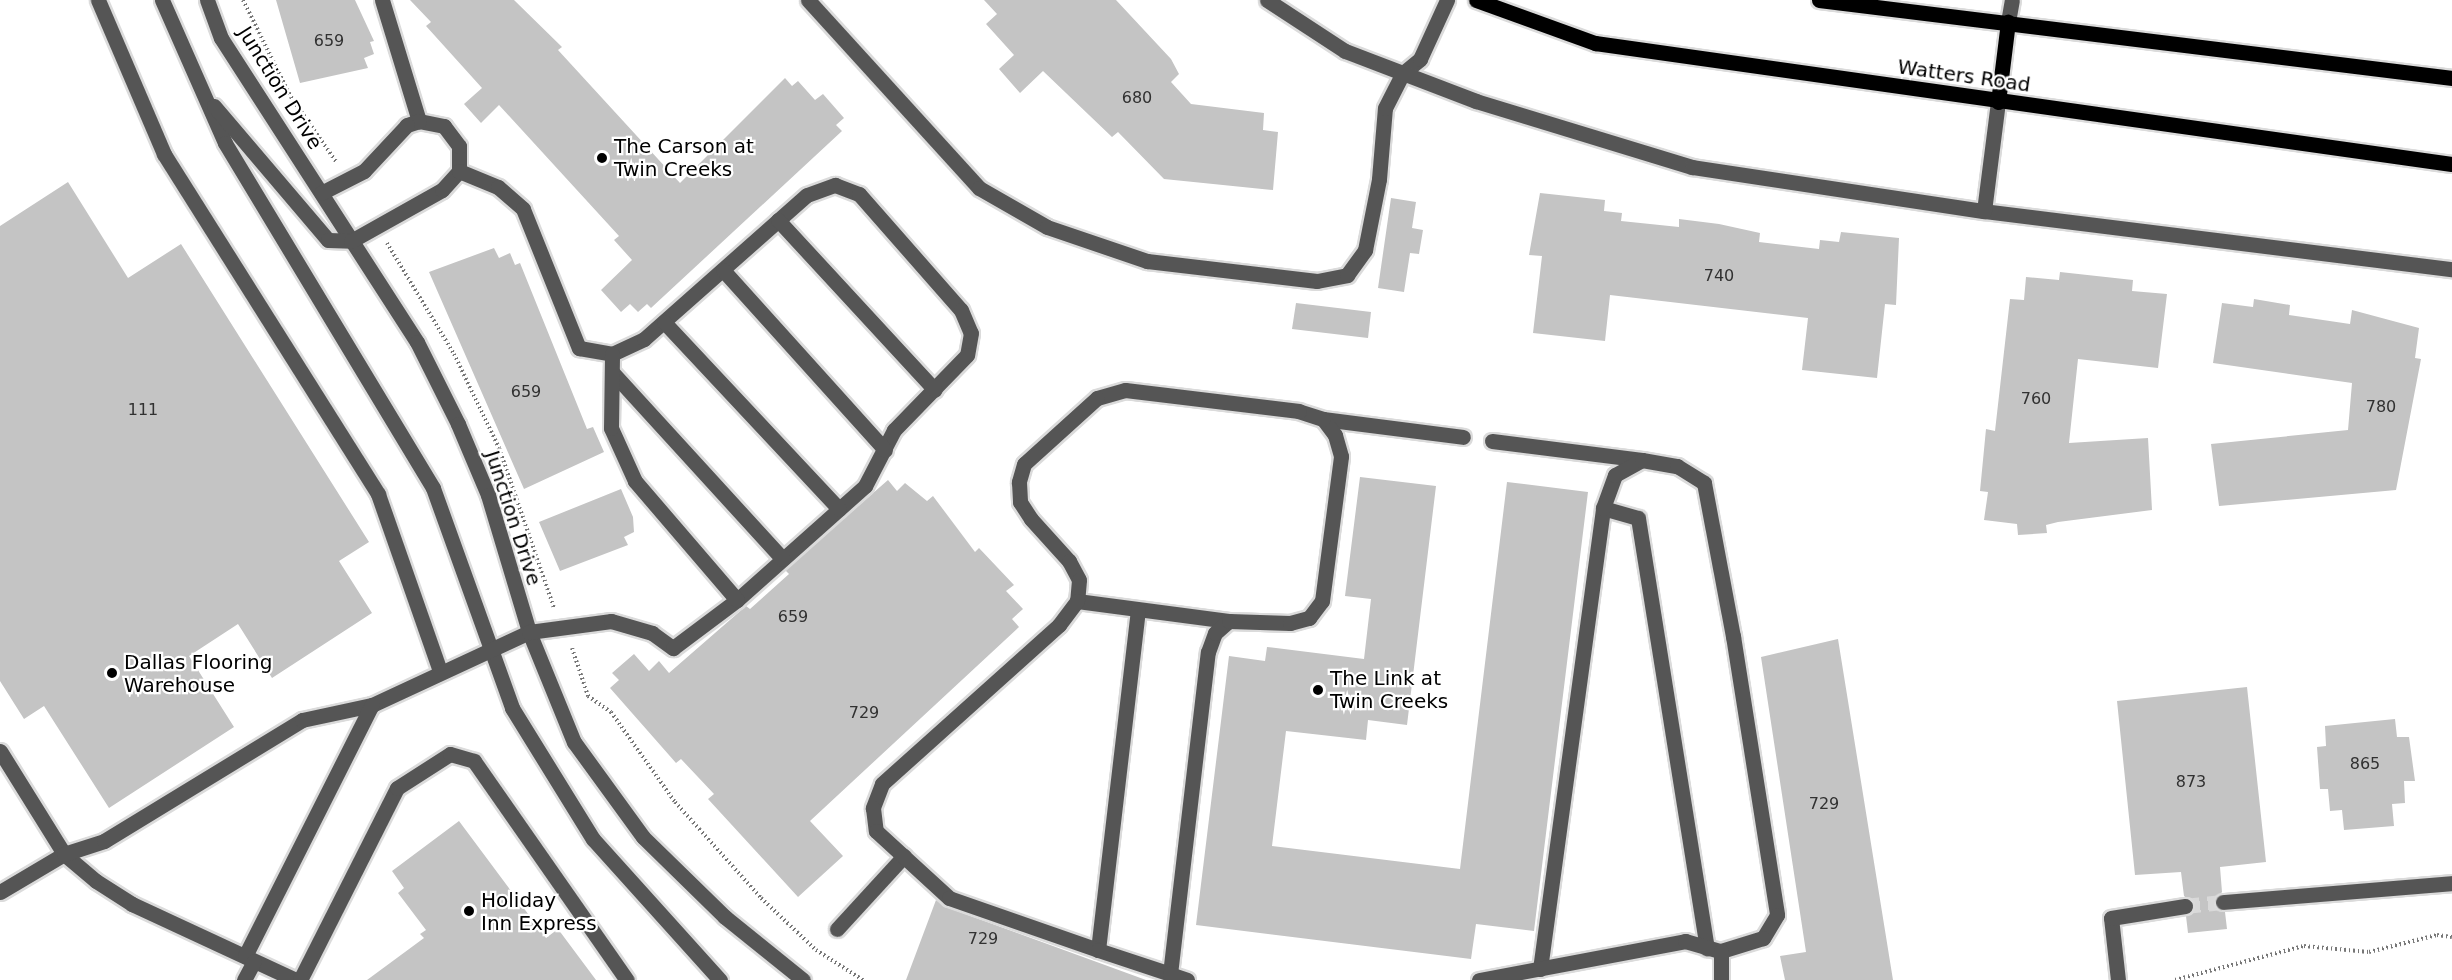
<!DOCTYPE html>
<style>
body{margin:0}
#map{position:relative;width:2452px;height:980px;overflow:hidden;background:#fff;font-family:"DejaVu Sans",sans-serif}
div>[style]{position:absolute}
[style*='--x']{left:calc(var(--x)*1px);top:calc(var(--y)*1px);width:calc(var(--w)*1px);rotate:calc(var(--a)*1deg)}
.building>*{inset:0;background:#c4c4c4}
.minor-tunnel>*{height:15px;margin-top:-7.5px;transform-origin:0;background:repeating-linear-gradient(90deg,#d9d9d9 0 15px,transparent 0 23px)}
.path>*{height:4px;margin-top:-2px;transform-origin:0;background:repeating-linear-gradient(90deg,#777 0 1.5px,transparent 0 4.5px)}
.roads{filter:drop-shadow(2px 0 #dbdbdb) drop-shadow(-2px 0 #dbdbdb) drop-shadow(0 2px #dbdbdb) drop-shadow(0 -2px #dbdbdb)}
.minor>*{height:15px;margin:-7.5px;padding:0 7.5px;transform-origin:7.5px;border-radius:7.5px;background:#555}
.major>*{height:15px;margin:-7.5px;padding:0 7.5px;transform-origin:7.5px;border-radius:7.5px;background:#000}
.dots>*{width:16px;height:16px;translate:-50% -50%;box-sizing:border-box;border:3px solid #fff;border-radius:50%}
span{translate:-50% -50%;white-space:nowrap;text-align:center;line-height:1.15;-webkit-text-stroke:4.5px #fff;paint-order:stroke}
.number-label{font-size:16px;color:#313131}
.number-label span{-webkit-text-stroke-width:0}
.street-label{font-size:20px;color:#000}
.poi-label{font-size:20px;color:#000}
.left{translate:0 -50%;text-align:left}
</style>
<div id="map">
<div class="building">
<div style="clip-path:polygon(276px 0,355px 0,374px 41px,370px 42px,374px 54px,364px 58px,368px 68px,300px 83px)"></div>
<div style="clip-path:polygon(410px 0,514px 0,562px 47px,558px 50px,680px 183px,785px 78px,792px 86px,798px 81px,815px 100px,823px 94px,844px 118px,836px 125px,842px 131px,651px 308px,647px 304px,638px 312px,630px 304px,621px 312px,601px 290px,632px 260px,614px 240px,619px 236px,499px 105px,481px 123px,464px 104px,482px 88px,426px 26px,431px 22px)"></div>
<div style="clip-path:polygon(984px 0,1116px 0,1171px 59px,1179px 74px,1171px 82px,1191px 104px,1264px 113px,1263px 130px,1278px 132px,1273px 190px,1164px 179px,1118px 132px,1112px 137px,1043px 71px,1020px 93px,999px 69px,1014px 55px,986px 24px,997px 14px)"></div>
<div style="clip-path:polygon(68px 182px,128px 278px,181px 244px,369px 542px,339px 561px,372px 613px,272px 678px,238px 624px,189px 656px,234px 727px,109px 808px,44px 706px,24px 719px,0 681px,0 226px)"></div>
<div style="clip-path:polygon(1540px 193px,1605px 200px,1604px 211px,1622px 213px,1621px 221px,1679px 227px,1679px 219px,1719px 224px,1760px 233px,1759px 242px,1819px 249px,1820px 240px,1839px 242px,1841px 232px,1899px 238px,1896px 305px,1885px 304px,1877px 378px,1802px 370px,1808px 318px,1610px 295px,1605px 341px,1533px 333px,1542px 256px,1529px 255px)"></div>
<div style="clip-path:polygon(1391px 198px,1416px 202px,1412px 228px,1423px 230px,1419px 254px,1410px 253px,1404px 292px,1378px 288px)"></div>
<div style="clip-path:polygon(494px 248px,499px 258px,510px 253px,515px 265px,520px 263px,587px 429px,593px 427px,604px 452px,524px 489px,429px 272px)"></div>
<div style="clip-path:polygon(2060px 272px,2133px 280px,2132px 291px,2167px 294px,2158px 368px,2078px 359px,2069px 443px,2148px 438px,2152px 510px,2058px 522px,2046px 525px,2047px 533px,2018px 535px,2017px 524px,1984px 520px,1988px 492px,1980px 491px,1986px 429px,1995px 431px,2010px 299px,2024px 300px,2026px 277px,2059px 280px)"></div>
<div style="clip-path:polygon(2254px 299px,2290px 305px,2289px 315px,2350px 324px,2352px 310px,2419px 328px,2415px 358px,2421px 359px,2396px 490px,2219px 506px,2211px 444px,2348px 430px,2352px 383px,2213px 363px,2222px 303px,2253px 307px)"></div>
<div style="clip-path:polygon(1296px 303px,1371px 312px,1368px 338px,1292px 329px)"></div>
<div style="clip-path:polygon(1360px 477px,1436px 486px,1407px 725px,1368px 720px,1366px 740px,1286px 731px,1272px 846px,1460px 869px,1507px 482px,1588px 492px,1534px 931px,1476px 924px,1471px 959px,1196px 925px,1229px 656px,1265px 661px,1267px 647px,1364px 659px,1371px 599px,1345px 596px)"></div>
<div style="clip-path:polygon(888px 480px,897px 491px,905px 483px,927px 501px,933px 496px,975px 552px,979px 548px,1014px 585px,1006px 591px,1023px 609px,1012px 619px,1019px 627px,810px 821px,843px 856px,798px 897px,708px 799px,714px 794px,681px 759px,676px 763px,610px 688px,619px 680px,612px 673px,634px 654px,649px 671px,659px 661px,669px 673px,746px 606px,750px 609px,789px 574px,785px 570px)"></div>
<div style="clip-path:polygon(621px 489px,633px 517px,634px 532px,624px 537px,628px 545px,560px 571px,539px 522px)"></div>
<div style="clip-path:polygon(1838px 639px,1893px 980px,1785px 980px,1780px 956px,1806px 952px,1761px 657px)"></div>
<div style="clip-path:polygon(2247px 687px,2266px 862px,2220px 867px,2222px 892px,2213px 903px,2225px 912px,2227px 929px,2188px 933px,2186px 916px,2195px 905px,2184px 896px,2181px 872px,2135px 875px,2117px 701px)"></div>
<div style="clip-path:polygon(2395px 719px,2397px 737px,2409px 737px,2415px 781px,2404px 781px,2405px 803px,2392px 804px,2394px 826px,2344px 830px,2342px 810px,2330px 811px,2328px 789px,2320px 789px,2317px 747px,2326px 746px,2325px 726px)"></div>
<div style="clip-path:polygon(459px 821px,546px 938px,558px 929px,596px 980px,367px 980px,424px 938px,420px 934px,426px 930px,398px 893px,404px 888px,392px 871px)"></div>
<div style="clip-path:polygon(936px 900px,946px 907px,1146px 980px,906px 980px)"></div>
</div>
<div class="minor-tunnel">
<div style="--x:2185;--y:906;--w:38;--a:-6"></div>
</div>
<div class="path">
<div style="--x:243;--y:0;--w:108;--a:63.7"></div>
<div style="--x:291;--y:97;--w:80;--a:55.1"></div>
<div style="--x:387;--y:243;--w:130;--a:58.9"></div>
<div style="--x:454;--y:354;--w:104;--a:64.4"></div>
<div style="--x:499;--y:448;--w:169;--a:71"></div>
<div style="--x:572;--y:648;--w:51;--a:71.6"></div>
<div style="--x:588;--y:696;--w:28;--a:35"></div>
<div style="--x:611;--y:712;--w:110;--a:54.6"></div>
<div style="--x:675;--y:802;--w:129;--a:48.1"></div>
<div style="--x:761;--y:898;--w:76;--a:43.4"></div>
<div style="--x:816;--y:950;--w:56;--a:32.6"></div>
<div style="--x:2175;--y:980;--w:133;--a:-14.8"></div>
<div style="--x:2304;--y:946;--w:65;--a:5.3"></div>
<div style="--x:2369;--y:952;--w:70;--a:-14"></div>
<div style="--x:2437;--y:935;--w:15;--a:8"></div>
</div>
<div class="roads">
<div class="minor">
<div style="--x:98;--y:0;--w:168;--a:66.8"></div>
<div style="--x:164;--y:154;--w:402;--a:57.8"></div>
<div style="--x:378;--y:494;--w:188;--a:70.7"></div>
<div style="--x:162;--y:0;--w:156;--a:66.2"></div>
<div style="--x:225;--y:143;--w:403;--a:58.9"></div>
<div style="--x:433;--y:488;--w:234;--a:70.2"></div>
<div style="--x:512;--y:708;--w:154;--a:58.3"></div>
<div style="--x:593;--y:839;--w:190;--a:48"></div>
<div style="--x:207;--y:0;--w:40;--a:69.8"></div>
<div style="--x:221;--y:38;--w:362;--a:57.2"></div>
<div style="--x:417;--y:342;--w:92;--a:63.4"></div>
<div style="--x:458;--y:424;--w:77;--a:67.1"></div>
<div style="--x:488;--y:495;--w:143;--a:73.3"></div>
<div style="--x:529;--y:632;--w:119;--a:67.8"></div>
<div style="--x:574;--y:742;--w:117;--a:54"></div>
<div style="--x:643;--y:837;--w:115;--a:44.3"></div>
<div style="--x:725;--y:917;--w:100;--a:38.9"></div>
<div style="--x:382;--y:0;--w:127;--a:73"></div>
<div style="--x:808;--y:0;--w:254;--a:47.7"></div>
<div style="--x:979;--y:188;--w:78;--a:29.8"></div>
<div style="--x:1047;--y:227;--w:106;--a:18.8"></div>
<div style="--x:1147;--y:261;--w:171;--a:6.7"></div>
<div style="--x:1317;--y:281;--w:31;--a:-11"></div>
<div style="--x:1347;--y:275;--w:31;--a:-54"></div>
<div style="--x:1365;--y:250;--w:72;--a:-78.8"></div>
<div style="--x:1379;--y:179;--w:71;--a:-85.2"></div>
<div style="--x:1385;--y:108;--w:39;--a:-63"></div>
<div style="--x:1403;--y:73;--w:22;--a:-39"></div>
<div style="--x:1420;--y:59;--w:65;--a:-65.4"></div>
<div style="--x:1267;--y:0;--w:93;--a:33.2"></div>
<div style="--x:1345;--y:51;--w:140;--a:20.9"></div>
<div style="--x:1476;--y:101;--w:226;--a:17"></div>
<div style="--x:1692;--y:167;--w:295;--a:8.6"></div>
<div style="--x:1984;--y:211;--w:472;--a:7.1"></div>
<div style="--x:2008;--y:22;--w:22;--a:-80"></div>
<div style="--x:214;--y:106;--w:176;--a:49.6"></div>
<div style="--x:328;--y:240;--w:23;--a:2"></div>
<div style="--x:351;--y:241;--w:104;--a:-29.3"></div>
<div style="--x:442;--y:190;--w:25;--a:-48"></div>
<div style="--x:459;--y:171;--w:25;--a:-90"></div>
<div style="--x:459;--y:146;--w:25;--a:-127"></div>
<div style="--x:444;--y:126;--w:25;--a:-169"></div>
<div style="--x:419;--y:121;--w:13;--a:162"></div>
<div style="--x:407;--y:125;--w:63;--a:133.1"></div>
<div style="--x:364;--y:171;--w:48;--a:152.9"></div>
<div style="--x:459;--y:171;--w:42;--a:22.3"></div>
<div style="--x:498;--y:187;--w:33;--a:41"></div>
<div style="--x:523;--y:209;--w:150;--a:68.1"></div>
<div style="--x:579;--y:348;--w:34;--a:10"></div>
<div style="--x:612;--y:354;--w:35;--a:-25"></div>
<div style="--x:644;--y:339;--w:217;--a:-41.5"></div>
<div style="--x:807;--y:195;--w:30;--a:-20"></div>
<div style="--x:835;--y:185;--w:26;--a:21"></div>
<div style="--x:859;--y:194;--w:154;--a:48.7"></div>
<div style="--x:961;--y:310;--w:25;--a:67"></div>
<div style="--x:971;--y:333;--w:22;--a:100"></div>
<div style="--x:967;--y:355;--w:105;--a:134.2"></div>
<div style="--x:894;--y:430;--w:63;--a:117.4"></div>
<div style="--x:865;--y:486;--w:171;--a:138.3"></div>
<div style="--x:1984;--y:211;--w:110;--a:-82.7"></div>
<div style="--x:778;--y:220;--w:231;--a:47.3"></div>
<div style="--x:723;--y:270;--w:242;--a:48"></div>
<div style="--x:664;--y:322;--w:256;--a:46.9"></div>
<div style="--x:612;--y:372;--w:253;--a:47.6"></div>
<div style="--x:1323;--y:419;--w:141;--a:7.3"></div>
<div style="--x:1492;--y:441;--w:151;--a:7.2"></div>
<div style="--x:1603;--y:508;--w:36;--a:16"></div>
<div style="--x:1638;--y:518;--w:436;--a:80.9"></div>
<div style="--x:1077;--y:601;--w:153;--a:7.5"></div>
<div style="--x:0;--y:751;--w:121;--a:58.1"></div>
<div style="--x:64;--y:854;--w:42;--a:40.2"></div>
<div style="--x:96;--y:881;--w:43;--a:32.6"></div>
<div style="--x:132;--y:904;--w:181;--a:24.9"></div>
<div style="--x:0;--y:892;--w:74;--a:-30.7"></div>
<div style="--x:64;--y:854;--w:42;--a:-18"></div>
<div style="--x:104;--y:841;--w:232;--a:-31.4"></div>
<div style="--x:302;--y:720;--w:72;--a:-12.1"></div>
<div style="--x:372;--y:705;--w:173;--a:-24.9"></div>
<div style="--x:529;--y:632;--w:83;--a:-7.6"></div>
<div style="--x:611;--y:621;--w:43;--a:16.3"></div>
<div style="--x:652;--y:633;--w:26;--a:36"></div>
<div style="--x:673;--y:648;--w:80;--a:-36.9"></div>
<div style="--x:737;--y:600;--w:157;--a:-130.6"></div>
<div style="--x:635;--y:481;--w:58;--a:-114.4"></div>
<div style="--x:611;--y:428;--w:74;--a:-89.2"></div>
<div style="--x:2223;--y:902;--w:230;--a:-4.7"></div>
<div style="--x:837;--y:929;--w:99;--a:-47.5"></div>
<div style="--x:1098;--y:950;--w:343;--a:-83.3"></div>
<div style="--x:245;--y:956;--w:281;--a:-63.2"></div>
<div style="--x:1540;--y:969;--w:465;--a:-82.2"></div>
<div style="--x:1603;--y:508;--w:35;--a:-70"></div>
<div style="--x:1615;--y:475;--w:31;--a:-29"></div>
<div style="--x:1642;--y:460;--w:36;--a:10"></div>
<div style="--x:1677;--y:466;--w:32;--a:32"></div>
<div style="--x:1704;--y:483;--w:156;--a:79.3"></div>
<div style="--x:1733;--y:636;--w:282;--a:81"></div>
<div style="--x:1777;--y:915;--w:27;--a:121"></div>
<div style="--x:1763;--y:938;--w:44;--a:162.8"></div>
<div style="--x:1170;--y:974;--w:324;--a:-83.3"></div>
<div style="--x:1208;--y:652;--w:20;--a:-70"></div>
<div style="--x:1215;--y:633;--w:18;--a:-41"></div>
<div style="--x:1229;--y:621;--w:61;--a:1.9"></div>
<div style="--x:1290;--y:623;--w:20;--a:-15"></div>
<div style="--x:1309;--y:618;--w:21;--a:-53"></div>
<div style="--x:1322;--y:601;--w:146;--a:-82.5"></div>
<div style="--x:1341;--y:456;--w:22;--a:-106"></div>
<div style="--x:1335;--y:435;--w:20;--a:-127"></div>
<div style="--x:1323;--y:419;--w:25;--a:-162"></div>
<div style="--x:1299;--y:411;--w:175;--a:-173.1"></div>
<div style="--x:1125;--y:390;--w:29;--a:164"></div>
<div style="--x:1097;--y:398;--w:98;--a:137.9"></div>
<div style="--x:1024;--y:464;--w:19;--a:106"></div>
<div style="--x:1019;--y:482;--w:20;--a:87"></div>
<div style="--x:1020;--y:502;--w:20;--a:57"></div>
<div style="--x:1031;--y:519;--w:57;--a:47.9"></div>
<div style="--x:1069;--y:561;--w:21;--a:62"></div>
<div style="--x:1079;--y:580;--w:21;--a:95"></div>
<div style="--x:1077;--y:601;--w:30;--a:127"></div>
<div style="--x:1059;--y:625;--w:238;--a:138.1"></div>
<div style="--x:882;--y:784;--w:26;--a:111"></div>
<div style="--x:873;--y:808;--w:23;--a:83"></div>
<div style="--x:876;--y:831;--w:99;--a:42.5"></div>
<div style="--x:949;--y:898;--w:158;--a:19.2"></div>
<div style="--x:1098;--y:950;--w:76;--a:18.4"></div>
<div style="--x:1170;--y:974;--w:18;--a:19"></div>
<div style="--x:244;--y:980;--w:21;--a:-62"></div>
<div style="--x:300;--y:980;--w:215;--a:-63.2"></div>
<div style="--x:397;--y:788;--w:63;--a:-32.7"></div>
<div style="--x:450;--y:754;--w:25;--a:16"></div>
<div style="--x:474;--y:761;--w:267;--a:55.1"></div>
<div style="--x:1479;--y:980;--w:210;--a:-10.7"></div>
<div style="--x:1685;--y:941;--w:37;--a:16"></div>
<div style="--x:1721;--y:951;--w:29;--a:90"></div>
<div style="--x:2118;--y:980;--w:62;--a:-96.4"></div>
<div style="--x:2111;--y:918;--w:75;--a:-9.2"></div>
</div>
<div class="major">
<div style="--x:1476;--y:0;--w:127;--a:19.9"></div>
<div style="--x:1595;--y:43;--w:865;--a:8.04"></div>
<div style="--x:1819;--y:0;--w:638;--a:7.02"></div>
<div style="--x:1998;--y:102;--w:81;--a:-82.9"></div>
</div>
</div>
<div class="dots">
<div style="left:602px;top:158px;background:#000"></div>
<div style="left:112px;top:673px;background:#000"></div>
<div style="left:1318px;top:690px;background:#000"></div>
<div style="left:469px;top:911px;background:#000"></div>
</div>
<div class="number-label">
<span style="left:329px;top:41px">659</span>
<span style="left:1137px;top:98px">680</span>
<span style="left:1719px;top:276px">740</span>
<span style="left:526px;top:392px">659</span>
<span style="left:2036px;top:399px">760</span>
<span style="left:2381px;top:407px">780</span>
<span style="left:143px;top:410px">111</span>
<span style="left:793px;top:617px">659</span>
<span style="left:864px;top:713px">729</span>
<span style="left:2365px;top:764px">865</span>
<span style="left:2191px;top:782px">873</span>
<span style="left:1824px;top:804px">729</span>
<span style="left:983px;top:939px">729</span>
</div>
<div class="street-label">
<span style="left:1964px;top:76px;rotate:8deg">Watters Road</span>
<span style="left:280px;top:88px;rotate:58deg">Junction Drive</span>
<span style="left:513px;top:518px;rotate:72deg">Junction Drive</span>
</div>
<div class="poi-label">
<span class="left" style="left:614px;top:158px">The Carson at<br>Twin Creeks</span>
<span class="left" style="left:124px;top:674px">Dallas Flooring<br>Warehouse</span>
<span class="left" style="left:1330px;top:690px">The Link at<br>Twin Creeks</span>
<span class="left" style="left:481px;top:912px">Holiday<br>Inn Express</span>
</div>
</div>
